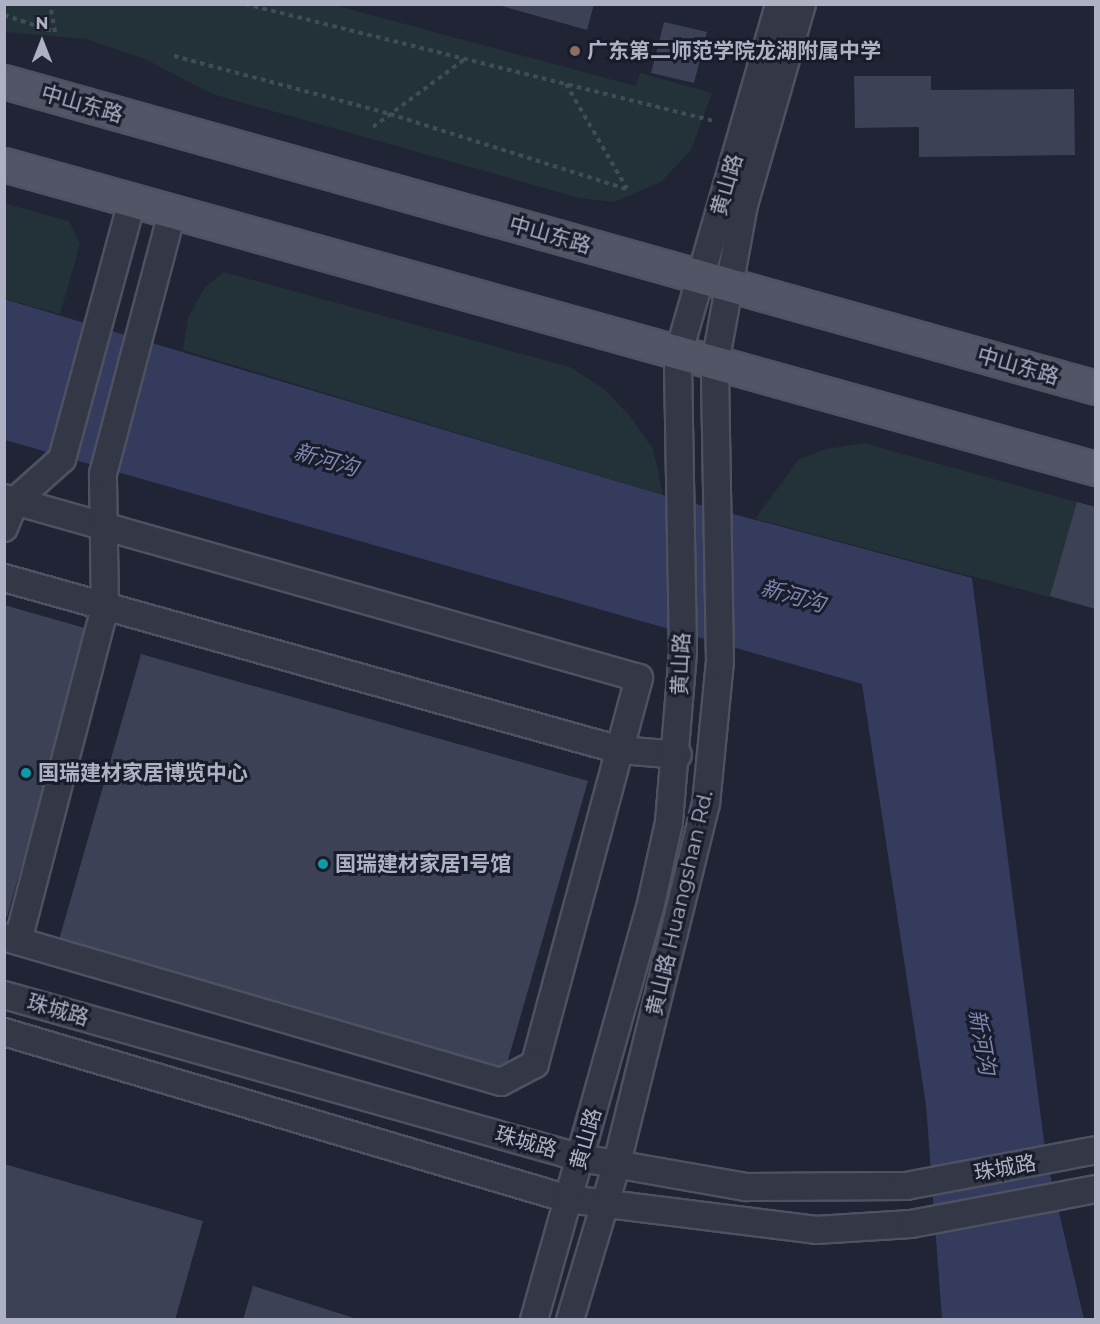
<!DOCTYPE html>
<meta charset="utf-8">
<style>
body{margin:0}
#map{position:relative;width:1100px;height:1324px;overflow:hidden;background:#202435;font-family:Montserrat,"Noto Sans SC",sans-serif}
div>[style]{position:absolute}
[style*='--x']{left:calc(var(--x)*1px);top:calc(var(--y)*1px);width:calc(var(--w)*1px);rotate:calc(var(--a)*1deg)}
.green>*{inset:0;background:#233138}
.water>*{inset:0;background:#343b5d}
.building>*{inset:0;background:#3c4156}
.path>*{height:4px;margin-top:-2px;transform-origin:0;background:repeating-linear-gradient(90deg,#3f4d54 0 4.5px,transparent 0 9px)}
.roads{filter:drop-shadow(2px 0 #4e5161) drop-shadow(-2px 0 #4e5161) drop-shadow(0 2px #4e5161) drop-shadow(0 -2px #4e5161)}
.minor>*{height:26px;margin:-13px;padding:0 13px;transform-origin:13px;border-radius:13px;background:#333746}
.major>*{height:32px;margin:-16px;padding:0 16px;transform-origin:16px;border-radius:16px;background:#515566}
.dots>*{width:16px;height:16px;translate:-50% -50%;box-sizing:border-box;border:3px solid #191c2a;border-radius:50%}
span{translate:-50% -50%;white-space:nowrap;text-align:center;line-height:1.15;-webkit-text-stroke:6px #191c2a;paint-order:stroke}
.poi-label{font-size:21px;color:#adb1c3;font-weight:700}
.left{translate:0 -50%;text-align:left}
.street-label{font-size:21px;color:#adb1c3}
.water-label{font-size:22px;color:#7e87b0;font-style:italic}
.frame{position:absolute;inset:0;border:6px solid #adb1c3;pointer-events:none}
.north{position:absolute;left:12px;top:12px;width:60px;height:60px;-webkit-text-stroke:4px #191c2a;paint-order:stroke;rotate:0deg;font-size:16px;font-weight:700;line-height:24px;text-align:center;color:#adb1c3}
.north::after{content:'';display:block;margin:auto;width:21px;height:27px;background:#adb1c3;clip-path:polygon(50% 0,100% 100%,50% 72%,0 100%)}
</style>
<div id="map">
<div class="green">
<div style="clip-path:polygon(4px 5px,334px 5px,636px 86px,640px 73px,712px 93px,691px 150px,661px 182px,614px 202px,580px 198px,212px 94px,143px 58px,86px 39px,5px 32px)"></div>
<div style="clip-path:polygon(4px 203px,69px 221px,80px 244px,60px 314px,5px 299px)"></div>
<div style="clip-path:polygon(224px 272px,570px 367px,604px 389px,630px 416px,653px 449px,663px 495px,183px 350px,188px 318px,205px 287px)"></div>
<div style="clip-path:polygon(864px 443px,1095px 507px,1095px 609px,755px 519px,799px 459px,826px 449px)"></div>
</div>
<div class="water">
<div style="clip-path:polygon(4px 299px,663px 495px,972px 578px,1046px 1157px,1084px 1319px,942px 1319px,926px 1105px,862px 684px,5px 440px)"></div>
</div>
<div class="building">
<div style="clip-path:polygon(495px 4px,594px 4px,587px 30px)"></div>
<div style="clip-path:polygon(664px 22px,707px 32px,694px 83px,651px 73px)"></div>
<div style="clip-path:polygon(854px 76px,931px 76px,931px 90px,1074px 89px,1075px 155px,919px 157px,919px 127px,855px 128px)"></div>
<div style="clip-path:polygon(1077px 502px,1096px 507px,1096px 609px,1050px 596px)"></div>
<div style="clip-path:polygon(4px 605px,88px 629px,7px 917px,4px 917px)"></div>
<div style="clip-path:polygon(141px 654px,588px 781px,504px 1074px,57px 947px)"></div>
<div style="clip-path:polygon(4px 1164px,203px 1221px,175px 1320px,4px 1320px)"></div>
<div style="clip-path:polygon(253px 1286px,357px 1319px,357px 1320px,243px 1320px)"></div>
</div>
<div class="path">
<div style="--x:245;--y:4;--w:485;--a:14"></div>
<div style="--x:4;--y:15;--w:54;--a:18.4"></div>
<div style="--x:55;--y:32;--w:28;--a:-100"></div>
<div style="--x:174;--y:56;--w:224;--a:15"></div>
<div style="--x:390;--y:114;--w:249;--a:17.6"></div>
<div style="--x:566;--y:84;--w:121;--a:59.8"></div>
<div style="--x:373;--y:127;--w:114;--a:-36.5"></div>
</div>
<div class="roads">
<div class="minor">
<div style="--x:4;--y:498;--w:660;--a:15.83"></div>
<div style="--x:639;--y:678;--w:400;--a:105.1"></div>
<div style="--x:535;--y:1064;--w:38;--a:152"></div>
<div style="--x:501;--y:1082;--w:518;--a:-163.74"></div>
<div style="--x:4;--y:528;--w:29;--a:-68"></div>
<div style="--x:15;--y:501;--w:63;--a:-41.8"></div>
<div style="--x:62;--y:459;--w:267;--a:-74.8"></div>
<div style="--x:4;--y:578;--w:640;--a:15.6"></div>
<div style="--x:620;--y:750;--w:58;--a:4.9"></div>
<div style="--x:18;--y:941;--w:345;--a:-75.4"></div>
<div style="--x:105;--y:607;--w:133;--a:-90.9"></div>
<div style="--x:103;--y:474;--w:270;--a:-75.2"></div>
<div style="--x:4;--y:995;--w:600;--a:15.77"></div>
<div style="--x:581;--y:1158;--w:168;--a:10"></div>
<div style="--x:746;--y:1187;--w:160;--a:-0.4"></div>
<div style="--x:906;--y:1186;--w:193;--a:-10.7"></div>
<div style="--x:4;--y:1032;--w:588;--a:16.49"></div>
<div style="--x:568;--y:1199;--w:250;--a:7.1"></div>
<div style="--x:816;--y:1230;--w:95;--a:-3.6"></div>
<div style="--x:911;--y:1224;--w:188;--a:-10.7"></div>
<div style="--x:534;--y:1320;--w:428;--a:-74.3"></div>
<div style="--x:650;--y:908;--w:88;--a:-77.5"></div>
<div style="--x:669;--y:822;--w:172;--a:-85.3"></div>
<div style="--x:683;--y:651;--w:296;--a:-91"></div>
<div style="--x:678;--y:355;--w:365;--a:-73.9"></div>
<div style="--x:570;--y:1320;--w:164;--a:-73.3"></div>
<div style="--x:617;--y:1163;--w:370;--a:-76.1"></div>
<div style="--x:706;--y:804;--w:143;--a:-84.4"></div>
<div style="--x:720;--y:662;--w:298;--a:-91"></div>
<div style="--x:715;--y:364;--w:162;--a:-79.7"></div>
<div style="--x:744;--y:205;--w:209;--a:-73.9"></div>
</div>
<div class="major">
<div style="--x:4;--y:82;--w:1134;--a:15.65"></div>
<div style="--x:4;--y:165;--w:1134;--a:15.56"></div>
</div>
</div>
<div class="dots">
<div style="left:575px;top:51px;background:#8d6e63"></div>
<div style="left:26px;top:773px;background:#0f9aa8"></div>
<div style="left:323px;top:864px;background:#0f9aa8"></div>
</div>
<div class="poi-label">
<span class="left" style="left:587px;top:51px">广东第二师范学院龙湖附属中学</span>
<span class="left" style="left:38px;top:773px">国瑞建材家居博览中心</span>
<span class="left" style="left:335px;top:864px">国瑞建材家居1号馆</span>
</div>
<div class="street-label">
<span style="left:82px;top:104px;rotate:16deg">中山东路</span>
<span style="left:727px;top:185px;rotate:-74deg">黄山路</span>
<span style="left:550px;top:235px;rotate:16deg">中山东路</span>
<span style="left:1018px;top:366px;rotate:16deg">中山东路</span>
<span style="left:681px;top:664px;rotate:-88deg">黄山路</span>
<span style="left:680px;top:903px;rotate:-77deg">黄山路 Huangshan Rd.</span>
<span style="left:58px;top:1010px;rotate:16deg">珠城路</span>
<span style="left:586px;top:1139px;rotate:-74deg">黄山路</span>
<span style="left:526px;top:1142px;rotate:16deg">珠城路</span>
<span style="left:1005px;top:1168px;rotate:-10deg">珠城路</span>
</div>
<div class="water-label">
<span style="left:326px;top:460px;rotate:16deg">新河沟</span>
<span style="left:793px;top:596px;rotate:16deg">新河沟</span>
<span style="left:982px;top:1042px;rotate:80deg">新河沟</span>
</div>
<div class="frame"></div>
<div class="north">N</div>
</div>
